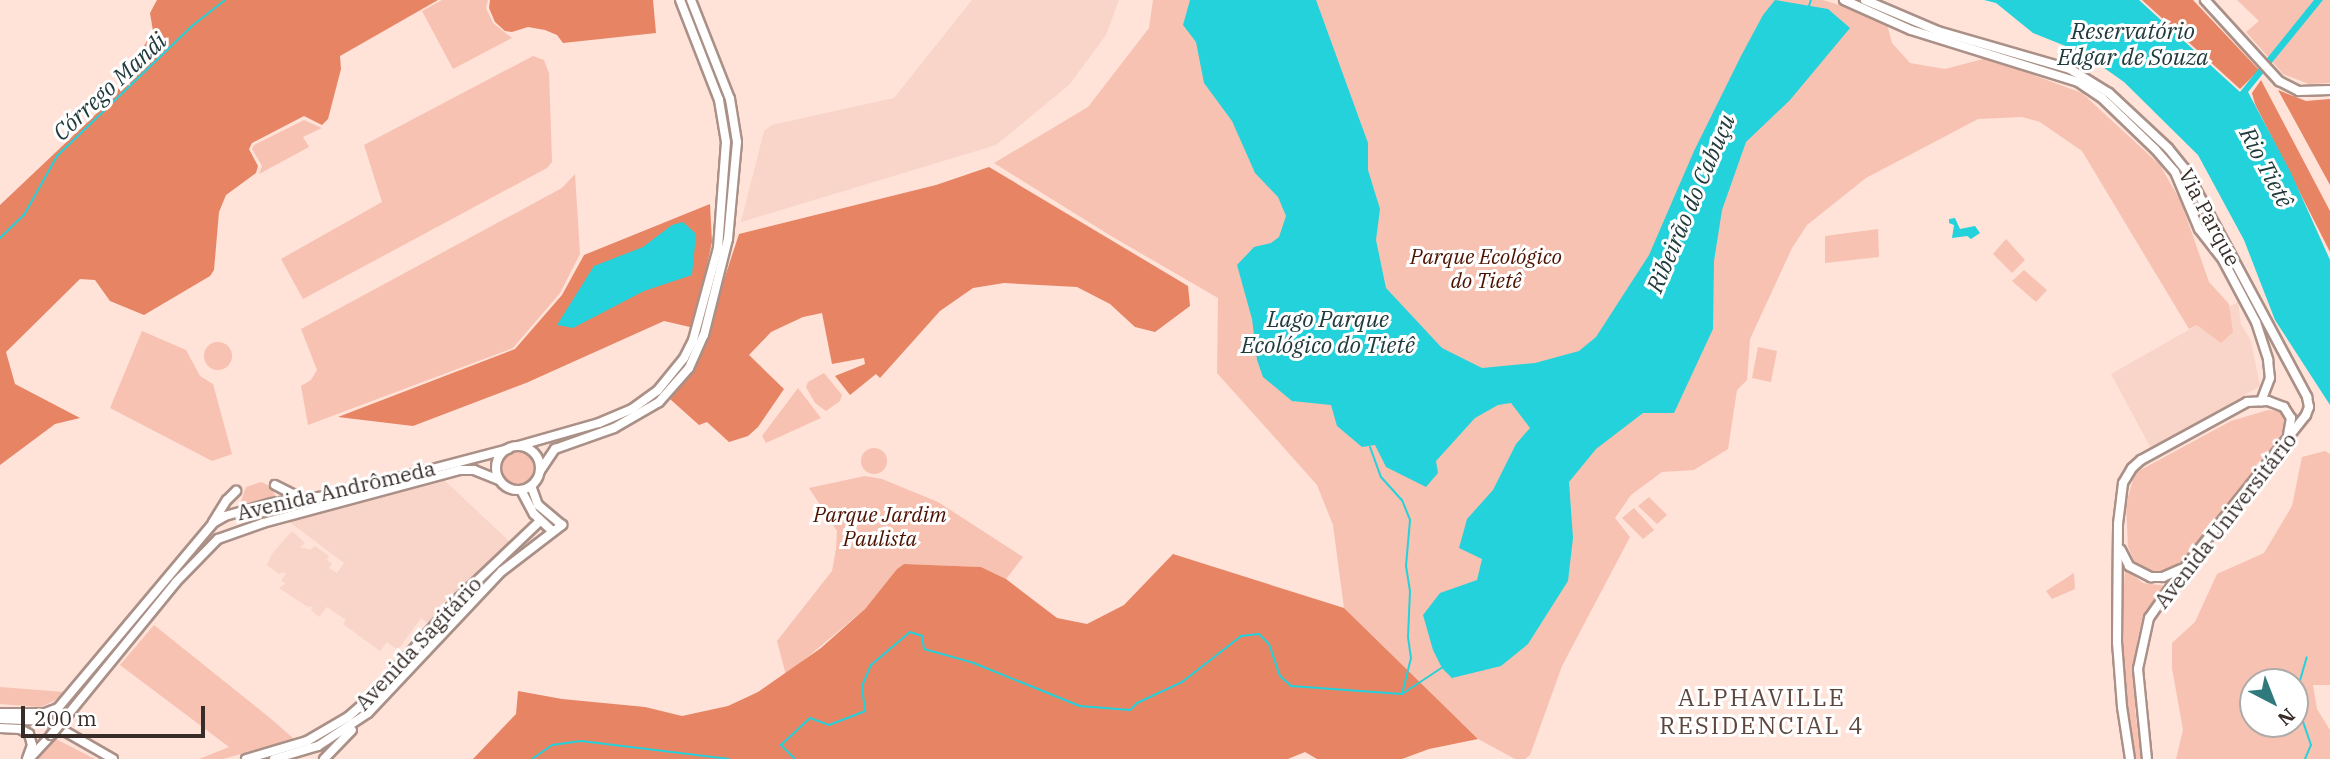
<!DOCTYPE html>
<meta charset="utf-8">
<style>
body{margin:0}
#map{position:relative;width:2330px;height:759px;overflow:hidden;background:#ffe2d8;font-family:"IBM Plex Serif",serif}
div>[style]{position:absolute}
[style*='--x']{left:calc(var(--x)*1px);top:calc(var(--y)*1px);width:calc(var(--w)*1px);rotate:calc(var(--a)*1deg)}
.built>*{inset:0;background:#f9d4c8}
.green>*{inset:0;background:#f7c2b1}
.round{border-radius:50%}
.forest>*{inset:0;background:#e68464}
.water>*{inset:0;background:#24d2db}
.stream>*{height:2px;margin:-1px;padding:0 1px;transform-origin:1px;border-radius:1px;background:#24d2db}
.roads{filter:drop-shadow(2px 0 #aa9087) drop-shadow(-2px 0 #aa9087) drop-shadow(0 2px #aa9087) drop-shadow(0 -2px #aa9087)}
.secondary>*{height:8px;margin:-4px;padding:0 4px;transform-origin:4px;border-radius:4px;background:#fff}
.secondary>.ring{margin:-4px;padding:0;box-sizing:content-box;background:none;border:8px solid #fff;border-radius:50%}
.bridges{filter:drop-shadow(2px 0 #aa9087) drop-shadow(-2px 0 #aa9087) drop-shadow(0 2px #aa9087) drop-shadow(0 -2px #aa9087)}
.secondary-bridge>*{height:8px;margin:-4px;padding:0 4px;transform-origin:4px;border-radius:4px;background:#fff}
span{translate:-50% -50%;white-space:nowrap;text-align:center;line-height:1.15;-webkit-text-stroke:6px #fff;paint-order:stroke}
.street-label{font-size:21px;color:#372c28}
.park-label{font-size:21px;color:#4d1100;font-style:italic}
.water-label{font-size:23px;color:#213b3c;font-style:italic}
.quarter-label{font-size:24px;color:#5d463e;letter-spacing:2px}
.north{position:absolute;left:2239px;top:668px;width:70px;height:70px;box-sizing:border-box;background:#fff;border:2px solid #afaba9;border-radius:50%;rotate:138deg;font-size:19px;font-weight:700;line-height:28px;text-align:center;color:#372c28}
.north::after{content:'';display:block;margin:auto;width:24px;height:32px;background:#307a7e;clip-path:polygon(50% 0,100% 100%,50% 72%,0 100%)}
.scale{position:absolute;left:21px;top:706px;width:184px;height:32px;box-sizing:border-box;border:4px solid #372c28;border-top:0;padding-left:9px;font-size:21px;line-height:24px;white-space:nowrap;color:#372c28;-webkit-text-stroke:5px #fff;paint-order:stroke}
</style>
<div id="map">
<div class="built">
<div style="clip-path:polygon(972px 0,1119px 0,1106px 35px,1069px 85px,996px 145px,741px 222px,764px 131px,772px 125px,894px 98px)"></div>
<div style="clip-path:polygon(2238px 302px,2241px 324px,2251px 341px,2260px 386px,2152px 450px,2111px 374px)"></div>
<div style="clip-path:polygon(441px 477px,511px 543px,429px 624px,421px 618px,398px 650px,387px 642px,380px 651px,343px 624px,346px 620px,327px 607px,319px 617px,311px 610px,313px 606px,308px 607px,279px 588px,286px 583px,281px 581px,286px 574px,282px 572px,279px 574px,267px 565px,272px 554px,292px 531px,305px 543px,300px 547px,310px 550px,315px 546px,329px 556px,327px 560px,332px 564px,329px 568px,337px 573px,344px 563px,287px 520px)"></div>
</div>
<div class="green">
<div style="clip-path:polygon(442px 0,488px 0,486px 8px,493px 23px,512px 38px,453px 69px,422px 11px)"></div>
<div style="clip-path:polygon(1153px 0,1823px 0,1849px 8px,1887px 24px,1892px 43px,1910px 63px,1945px 69px,1987px 58px,2082px 93px,2160px 165px,2181px 202px,2209px 282px,2229px 304px,2233px 332px,2221px 343px,2197px 325px,2189px 329px,2082px 151px,2040px 122px,2022px 117px,1978px 119px,1866px 178px,1807px 225px,1792px 248px,1750px 339px,1747px 380px,1737px 390px,1728px 449px,1694px 470px,1662px 472px,1631px 495px,1615px 518px,1630px 537px,1562px 666px,1530px 755px,1525px 759px,1515px 759px,1478px 739px,1344px 608px,1333px 525px,1317px 485px,1217px 373px,1218px 298px,1111px 236px,994px 163px,1088px 107px,1149px 28px)"></div>
<div style="clip-path:polygon(2237px 0,2330px 0,2330px 83px,2309px 84px,2283px 74px,2246px 32px,2259px 21px)"></div>
<div style="clip-path:polygon(533px 56px,544px 60px,549px 73px,552px 162px,547px 168px,303px 299px,281px 259px,382px 202px,364px 145px)"></div>
<div style="clip-path:polygon(304px 120px,322px 128px,303px 137px,309px 147px,259px 174px,262px 166px,252px 149px,254px 145px)"></div>
<div style="clip-path:polygon(575px 174px,580px 254px,560px 293px,513px 348px,308px 425px,301px 386px,311px 380px,317px 370px,301px 329px,562px 188px)"></div>
<div style="clip-path:polygon(1878px 229px,1879px 257px,1825px 263px,1825px 236px)"></div>
<div style="clip-path:polygon(2006px 239px,2025px 260px,2012px 273px,1993px 254px)"></div>
<div style="clip-path:polygon(2024px 270px,2047px 290px,2036px 302px,2012px 281px)"></div>
<div style="clip-path:polygon(142px 331px,186px 350px,200px 376px,213px 384px,232px 454px,212px 461px,110px 408px)"></div>
<div class="round" style="left:204px;top:342px;width:28px;height:28px"></div>
<div style="clip-path:polygon(1758px 347px,1777px 351px,1771px 382px,1752px 378px)"></div>
<div style="clip-path:polygon(824px 373px,842px 395px,840px 401px,826px 411px,815px 403px,806px 387px,808px 382px)"></div>
<div style="clip-path:polygon(798px 388px,821px 418px,766px 443px,762px 436px)"></div>
<div style="clip-path:polygon(2268px 410px,2281px 412px,2287px 426px,2281px 441px,2192px 552px,2166px 573px,2154px 574px,2137px 567px,2128px 547px,2126px 504px,2135px 473px,2231px 421px)"></div>
<div class="round" style="left:861px;top:448px;width:26px;height:26px"></div>
<div class="round" style="left:499px;top:450px;width:38px;height:38px"></div>
<div style="clip-path:polygon(evenodd,2325px 451px,2330px 454px,2330px 685px,2313px 685px,2317px 709px,2330px 730px,2330px 759px,2176px 759px,2183px 730px,2172px 668px,2172px 643px,2195px 622px,2217px 574px,2264px 553px,2292px 506px,2302px 457px,2325px 451px,2295px 682px,2295px 724px,2253px 724px,2253px 682px,2295px 682px)"></div>
<div style="clip-path:polygon(865px 476px,882px 479px,938px 502px,1023px 557px,1006px 579px,981px 567px,904px 564px,897px 569px,865px 609px,786px 675px,777px 641px,832px 571px,836px 549px,837px 531px,809px 488px)"></div>
<div style="clip-path:polygon(261px 482px,270px 486px,276px 497px,240px 504px,246px 487px)"></div>
<div style="clip-path:polygon(1649px 497px,1667px 515px,1657px 524px,1638px 506px)"></div>
<div style="clip-path:polygon(1634px 508px,1654px 530px,1643px 539px,1622px 518px)"></div>
<div style="clip-path:polygon(2125px 569px,2143px 583px,2167px 586px,2143px 615px,2137px 641px,2135px 708px,2141px 759px,2133px 759px,2121px 632px)"></div>
<div style="clip-path:polygon(2074px 573px,2075px 589px,2052px 599px,2046px 591px)"></div>
<div style="clip-path:polygon(154px 625px,270px 718px,294px 739px,223px 759px,199px 759px,229px 747px,120px 665px)"></div>
<div style="clip-path:polygon(0 687px,64px 692px,54px 701px,40px 707px,0 704px)"></div>
<div style="clip-path:polygon(56px 739px,95px 759px,38px 759px)"></div>
</div>
<div class="forest">
<div style="clip-path:polygon(157px 0,438px 0,340px 56px,341px 69px,328px 119px,322px 125px,304px 116px,252px 143px,249px 149px,258px 166px,256px 173px,226px 195px,219px 212px,214px 270px,210px 276px,144px 315px,110px 301px,95px 280px,80px 279px,6px 352px,15px 384px,80px 418px,55px 424px,0 465px,0 205px,113px 98px,153px 31px,150px 13px)"></div>
<div style="clip-path:polygon(490px 0,653px 0,656px 33px,563px 43px,557px 35px,545px 30px,528px 27px,512px 32px,505px 31px,495px 22px,489px 8px)"></div>
<div style="clip-path:polygon(2142px 0,2193px 0,2259px 70px,2240px 89px)"></div>
<div style="clip-path:polygon(2261px 80px,2330px 211px,2330px 252px,2255px 104px,2252px 93px)"></div>
<div style="clip-path:polygon(2278px 90px,2306px 101px,2330px 99px,2330px 185px)"></div>
<div style="clip-path:polygon(989px 167px,1188px 286px,1190px 306px,1155px 332px,1135px 327px,1110px 304px,1077px 287px,1004px 283px,973px 288px,940px 311px,880px 378px,876px 374px,850px 395px,835px 376px,865px 364px,864px 358px,832px 364px,822px 313px,803px 317px,771px 332px,749px 355px,784px 389px,758px 427px,748px 436px,729px 442px,707px 422px,699px 425px,670px 399px,701px 350px,739px 234px,936px 185px)"></div>
<div style="clip-path:polygon(710px 204px,712px 242px,695px 320px,690px 327px,664px 321px,526px 383px,413px 426px,338px 417px,515px 349px,562px 295px,584px 255px)"></div>
<div style="clip-path:polygon(1173px 554px,1344px 608px,1478px 739px,1429px 749px,1402px 759px,1317px 759px,1305px 752px,1288px 759px,473px 759px,516px 714px,518px 691px,562px 699px,645px 707px,682px 716px,728px 706px,758px 692px,821px 648px,865px 609px,897px 569px,904px 564px,981px 567px,1006px 579px,1057px 618px,1087px 624px,1124px 605px)"></div>
</div>
<div class="water">
<div style="clip-path:polygon(1190px 0,1316px 0,1368px 143px,1368px 170px,1380px 209px,1376px 240px,1386px 288px,1442px 348px,1482px 368px,1535px 363px,1579px 351px,1596px 337px,1649px 255px,1694px 151px,1741px 56px,1763px 15px,1775px 0,1828px 9px,1850px 28px,1790px 100px,1746px 142px,1722px 210px,1714px 261px,1713px 329px,1674px 413px,1643px 413px,1596px 449px,1569px 482px,1573px 538px,1568px 581px,1528px 644px,1501px 666px,1452px 678px,1442px 668px,1433px 650px,1423px 615px,1440px 593px,1477px 580px,1482px 559px,1459px 548px,1467px 519px,1493px 490px,1516px 444px,1530px 428px,1511px 403px,1498px 405px,1475px 418px,1436px 461px,1438px 473px,1426px 487px,1386px 467px,1375px 445px,1362px 447px,1337px 426px,1331px 405px,1292px 401px,1263px 377px,1257px 360px,1252px 319px,1237px 265px,1254px 247px,1271px 243px,1279px 237px,1286px 216px,1278px 197px,1255px 173px,1232px 121px,1204px 83px,1196px 42px,1183px 25px)"></div>
<div style="clip-path:polygon(1984px 0,2139px 0,2240px 92px,2314px 0,2323px 0,2248px 92px,2291px 173px,2330px 260px,2330px 405px,2275px 320px,2244px 240px,2198px 155px,2124px 82px,2083px 53px,2033px 33px,1996px 3px)"></div>
<div style="clip-path:polygon(1955px 218px,1960px 229px,1975px 226px,1980px 233px,1971px 239px,1967px 236px,1952px 238px,1954px 225px,1949px 223px,1949px 219px)"></div>
<div style="clip-path:polygon(683px 222px,696px 234px,692px 275px,644px 291px,573px 328px,557px 325px,594px 266px,643px 247px,672px 225px)"></div>
</div>
<div class="stream">
<div style="--x:1809;--y:6;--w:6;--a:-72"></div>
<div style="--x:0;--y:238;--w:33;--a:-44"></div>
<div style="--x:24;--y:215;--w:68;--a:-60.8"></div>
<div style="--x:57;--y:156;--w:187;--a:-43.9"></div>
<div style="--x:192;--y:26;--w:42;--a:-38.2"></div>
<div style="--x:1370;--y:447;--w:32;--a:70"></div>
<div style="--x:1381;--y:477;--w:31;--a:48"></div>
<div style="--x:1402;--y:500;--w:22;--a:68"></div>
<div style="--x:1410;--y:520;--w:46;--a:95"></div>
<div style="--x:1406;--y:566;--w:25;--a:81"></div>
<div style="--x:1410;--y:591;--w:46;--a:92.5"></div>
<div style="--x:1408;--y:637;--w:21;--a:82"></div>
<div style="--x:1411;--y:658;--w:36;--a:104"></div>
<div style="--x:532;--y:759;--w:24;--a:-35"></div>
<div style="--x:552;--y:745;--w:29;--a:-8"></div>
<div style="--x:581;--y:741;--w:149;--a:6.9"></div>
<div style="--x:795;--y:759;--w:20;--a:-135"></div>
<div style="--x:781;--y:745;--w:40;--a:-43"></div>
<div style="--x:810;--y:718;--w:20;--a:20"></div>
<div style="--x:829;--y:725;--w:39;--a:-21"></div>
<div style="--x:865;--y:711;--w:25;--a:-97"></div>
<div style="--x:862;--y:686;--w:23;--a:-67"></div>
<div style="--x:871;--y:665;--w:51;--a:-40.2"></div>
<div style="--x:910;--y:632;--w:13;--a:18"></div>
<div style="--x:922;--y:636;--w:13;--a:81"></div>
<div style="--x:924;--y:649;--w:49;--a:15.5"></div>
<div style="--x:971;--y:662;--w:118;--a:22"></div>
<div style="--x:1080;--y:706;--w:50;--a:4.6"></div>
<div style="--x:1130;--y:710;--w:10;--a:-45"></div>
<div style="--x:1137;--y:703;--w:50;--a:-25"></div>
<div style="--x:1182;--y:682;--w:75;--a:-37.9"></div>
<div style="--x:1241;--y:636;--w:18;--a:-6"></div>
<div style="--x:1259;--y:634;--w:14;--a:45"></div>
<div style="--x:1269;--y:644;--w:34;--a:71"></div>
<div style="--x:1280;--y:676;--w:15;--a:42"></div>
<div style="--x:1291;--y:686;--w:111;--a:4.1"></div>
<div style="--x:1402;--y:694;--w:49;--a:-33.4"></div>
<div style="--x:2305;--y:759;--w:15;--a:-67"></div>
<div style="--x:2311;--y:745;--w:43;--a:-108.9"></div>
<div style="--x:2297;--y:704;--w:13;--a:-90"></div>
<div style="--x:2297;--y:691;--w:35;--a:-74"></div>
</div>
<div class="roads">
<div class="secondary">
<div style="--x:1844;--y:0;--w:73;--a:24.1"></div>
<div style="--x:1911;--y:30;--w:175;--a:17.3"></div>
<div style="--x:2078;--y:82;--w:29;--a:34"></div>
<div style="--x:2102;--y:98;--w:74;--a:43.9"></div>
<div style="--x:2155;--y:149;--w:30;--a:49"></div>
<div style="--x:2175;--y:172;--w:62;--a:67.2"></div>
<div style="--x:2199;--y:229;--w:39;--a:52"></div>
<div style="--x:2223;--y:260;--w:70;--a:62"></div>
<div style="--x:2256;--y:322;--w:40;--a:72"></div>
<div style="--x:2268;--y:360;--w:18;--a:84"></div>
<div style="--x:2270;--y:378;--w:25;--a:111"></div>
<div style="--x:1865;--y:0;--w:79;--a:23"></div>
<div style="--x:1938;--y:31;--w:137;--a:16.1"></div>
<div style="--x:2070;--y:69;--w:46;--a:31.6"></div>
<div style="--x:2109;--y:93;--w:81;--a:43"></div>
<div style="--x:2168;--y:148;--w:27;--a:51"></div>
<div style="--x:2185;--y:169;--w:259;--a:61.8"></div>
<div style="--x:2307;--y:397;--w:10;--a:79"></div>
<div style="--x:2309;--y:407;--w:9;--a:111"></div>
<div style="--x:2306;--y:415;--w:194;--a:128.5"></div>
<div style="--x:2185;--y:567;--w:62;--a:125.2"></div>
<div style="--x:2149;--y:618;--w:52;--a:102.2"></div>
<div style="--x:2138;--y:669;--w:90;--a:84.3"></div>
<div style="--x:2205;--y:0;--w:110;--a:47.6"></div>
<div style="--x:2279;--y:81;--w:22;--a:27"></div>
<div style="--x:2299;--y:91;--w:31;--a:-2"></div>
<div style="--x:518;--y:446;--w:84;--a:-15.9"></div>
<div style="--x:599;--y:423;--w:36;--a:-23"></div>
<div style="--x:632;--y:409;--w:32;--a:-36"></div>
<div style="--x:658;--y:390;--w:41;--a:-50.9"></div>
<div style="--x:684;--y:358;--w:20;--a:-63"></div>
<div style="--x:693;--y:340;--w:95;--a:-74.8"></div>
<div style="--x:718;--y:248;--w:106;--a:-85.7"></div>
<div style="--x:726;--y:142;--w:43;--a:-99.5"></div>
<div style="--x:719;--y:100;--w:107;--a:-111.3"></div>
<div class="ring" style="left:496px;top:446px;width:36px;height:36px"></div>
<div style="--x:540;--y:471;--w:27;--a:-56"></div>
<div style="--x:555;--y:449;--w:63;--a:-19.6"></div>
<div style="--x:614;--y:428;--w:52;--a:-30"></div>
<div style="--x:659;--y:402;--w:45;--a:-48.6"></div>
<div style="--x:689;--y:368;--w:36;--a:-66"></div>
<div style="--x:704;--y:335;--w:99;--a:-76"></div>
<div style="--x:728;--y:239;--w:97;--a:-84.7"></div>
<div style="--x:737;--y:142;--w:44;--a:-99.2"></div>
<div style="--x:730;--y:99;--w:106;--a:-111.5"></div>
<div style="--x:275;--y:485;--w:30;--a:27"></div>
<div style="--x:521;--y:490;--w:27;--a:62"></div>
<div style="--x:534;--y:514;--w:25;--a:43"></div>
<div style="--x:213;--y:522;--w:26;--a:-58"></div>
<div style="--x:227;--y:500;--w:13;--a:-45"></div>
<div style="--x:2121;--y:550;--w:18;--a:63"></div>
<div style="--x:2129;--y:566;--w:25;--a:27"></div>
<div style="--x:2151;--y:577;--w:12;--a:0"></div>
<div style="--x:2163;--y:577;--w:20;--a:-24"></div>
<div style="--x:0;--y:713;--w:45;--a:0"></div>
<div style="--x:45;--y:713;--w:14;--a:-21"></div>
<div style="--x:58;--y:708;--w:241;--a:-50"></div>
<div style="--x:213;--y:523;--w:14;--a:-30"></div>
<div style="--x:225;--y:516;--w:49;--a:-15.5"></div>
<div style="--x:272;--y:503;--w:62;--a:-7.5"></div>
<div style="--x:333;--y:495;--w:181;--a:-14.7"></div>
<div style="--x:66;--y:717;--w:174;--a:-50.8"></div>
<div style="--x:176;--y:582;--w:60;--a:-45.7"></div>
<div style="--x:218;--y:539;--w:48;--a:-19.6"></div>
<div style="--x:263;--y:523;--w:204;--a:-15.1"></div>
<div style="--x:460;--y:470;--w:14;--a:0"></div>
<div style="--x:474;--y:470;--w:27;--a:22"></div>
<div style="--x:0;--y:719;--w:47;--a:2.4"></div>
<div style="--x:47;--y:721;--w:76;--a:29.9"></div>
<div style="--x:0;--y:728;--w:20;--a:3"></div>
<div style="--x:20;--y:729;--w:10;--a:29"></div>
<div style="--x:29;--y:734;--w:11;--a:75"></div>
<div style="--x:32;--y:745;--w:15;--a:110"></div>
<div style="--x:29;--y:759;--w:33;--a:-47"></div>
<div style="--x:246;--y:759;--w:64;--a:-16.4"></div>
<div style="--x:307;--y:741;--w:48;--a:-30.3"></div>
<div style="--x:348;--y:717;--w:30;--a:-41"></div>
<div style="--x:371;--y:697;--w:131;--a:-48.4"></div>
<div style="--x:458;--y:599;--w:113;--a:-43.6"></div>
<div style="--x:274;--y:759;--w:46;--a:-16.5"></div>
<div style="--x:318;--y:746;--w:60;--a:-33.4"></div>
<div style="--x:368;--y:713;--w:195;--a:-46.7"></div>
<div style="--x:502;--y:571;--w:76;--a:-37.5"></div>
<div style="--x:562;--y:525;--w:31;--a:-140"></div>
<div style="--x:538;--y:505;--w:20;--a:-110"></div>
<div style="--x:324;--y:759;--w:40;--a:-46"></div>
<div style="--x:2130;--y:759;--w:53;--a:-98.7"></div>
<div style="--x:2122;--y:707;--w:65;--a:-94.4"></div>
<div style="--x:2117;--y:642;--w:118;--a:-89.5"></div>
<div style="--x:2118;--y:524;--w:41;--a:-83"></div>
<div style="--x:2123;--y:483;--w:17;--a:-59"></div>
<div style="--x:2132;--y:468;--w:12;--a:-42"></div>
<div style="--x:2141;--y:460;--w:121;--a:-28.7"></div>
<div style="--x:2247;--y:402;--w:21;--a:-3"></div>
<div style="--x:2268;--y:401;--w:17;--a:21"></div>
<div style="--x:2284;--y:407;--w:13;--a:58"></div>
<div style="--x:2291;--y:418;--w:17;--a:100"></div>
</div>
</div>
<div class="bridges">
<div class="secondary-bridge">
<div style="--x:51;--y:735;--w:23;--a:-50"></div>
</div>
</div>
<div class="street-label">
<span style="left:2210px;top:217px;rotate:62deg">Via Parque</span>
<span style="left:336px;top:490px;rotate:-13deg">Avenida Andrômeda</span>
<span style="left:2225px;top:520px;rotate:-52deg">Avenida Universitário</span>
<span style="left:418px;top:643px;rotate:-47deg">Avenida Sagitário</span>
</div>
<div class="park-label">
<span style="left:1486px;top:268px">Parque Ecológico<br>do Tietê</span>
<span style="left:880px;top:526px">Parque Jardim<br>Paulista</span>
</div>
<div class="water-label">
<span style="left:2133px;top:43px">Reservatório<br>Edgar de Souza</span>
<span style="left:109px;top:86px;rotate:-43deg">Córrego Mandi</span>
<span style="left:2267px;top:167px;rotate:62deg">Rio Tietê</span>
<span style="left:1690px;top:203px;rotate:-67deg">Ribeirão do Cabuçu</span>
<span style="left:1328px;top:331px">Lago Parque<br>Ecológico do Tietê</span>
</div>
<div class="quarter-label">
<span style="left:1762px;top:712px">ALPHAVILLE<br>RESIDENCIAL 4</span>
</div>
<div class="north">N</div>
<div class="scale">200 m</div>
</div>
